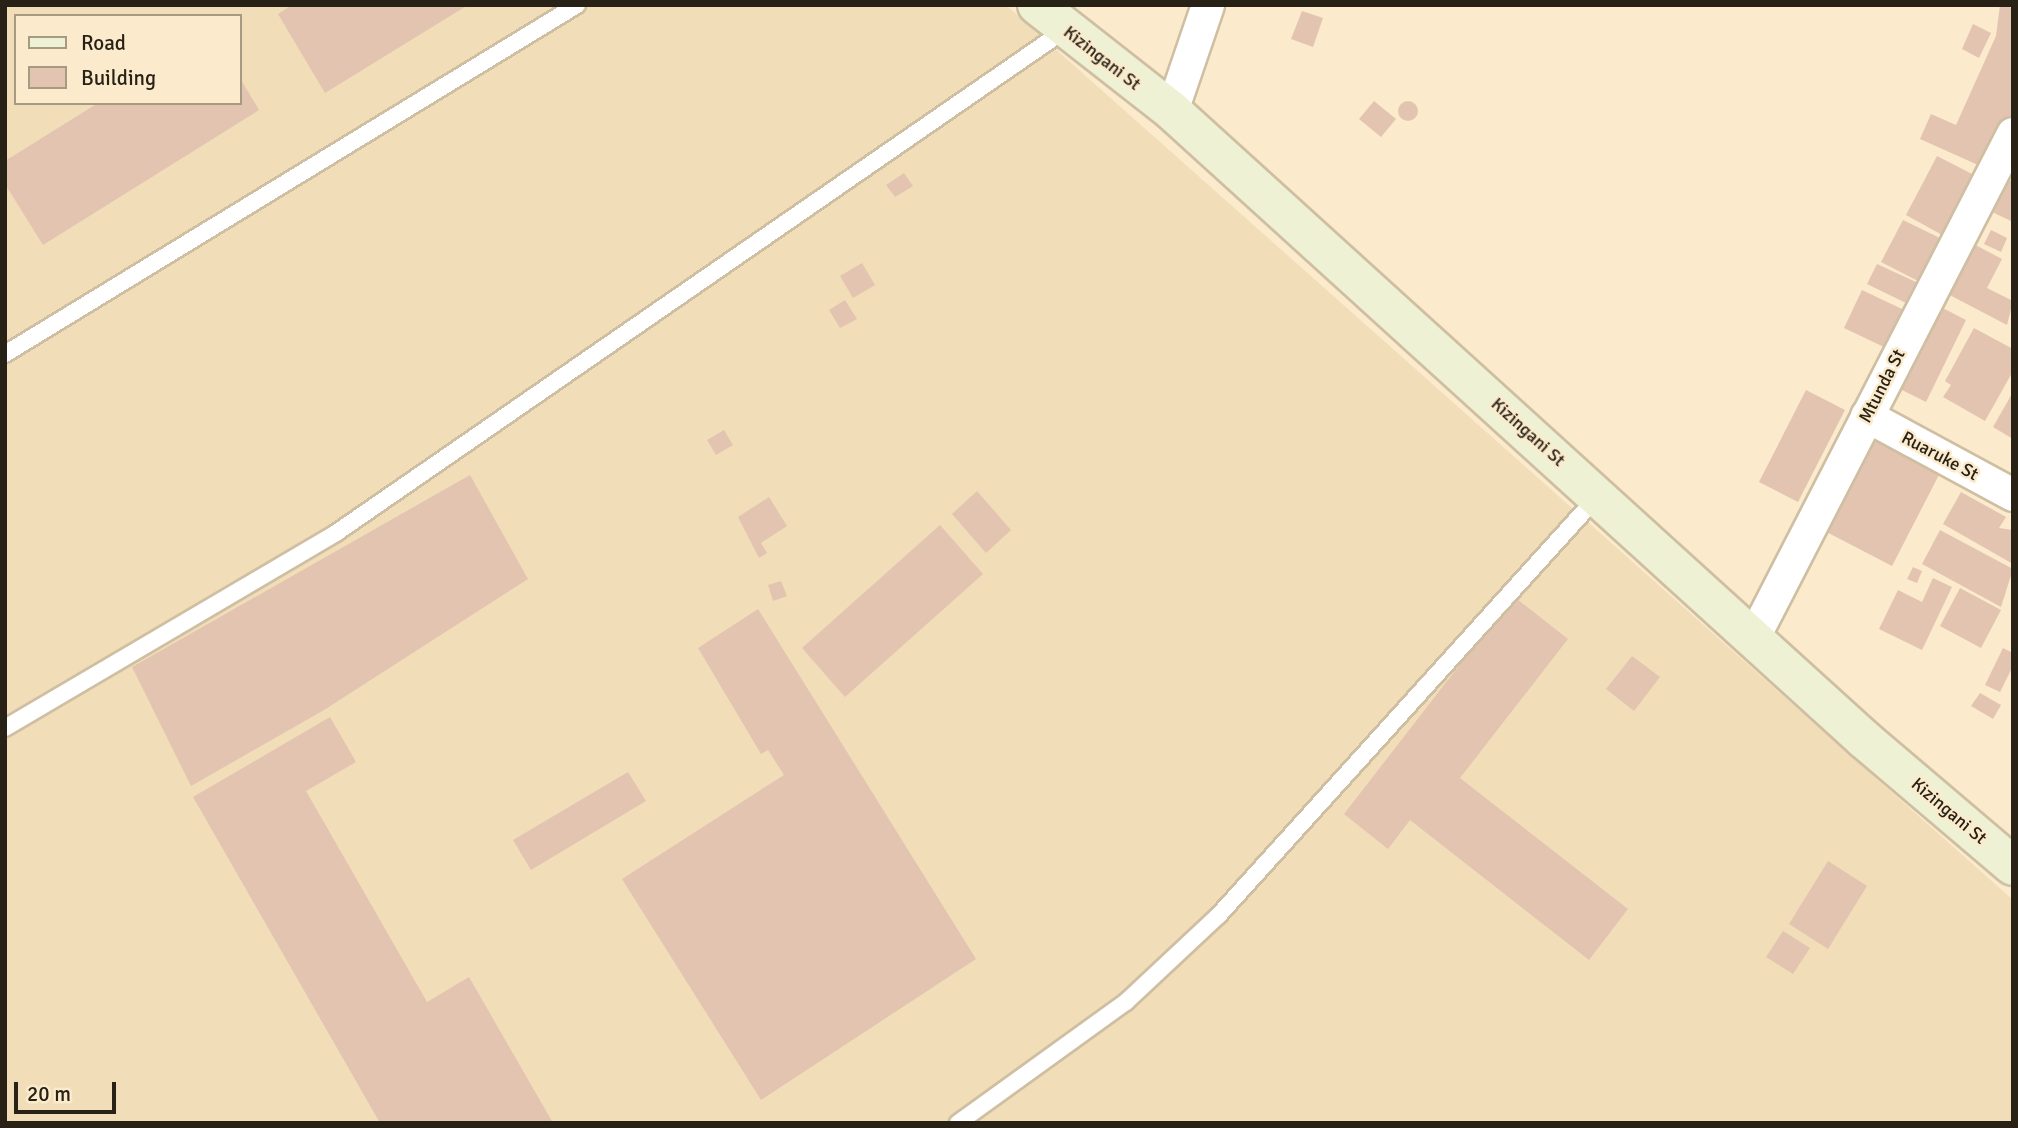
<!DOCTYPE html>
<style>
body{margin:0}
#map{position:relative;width:2018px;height:1128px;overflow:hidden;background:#fbeacc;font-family:Signika,sans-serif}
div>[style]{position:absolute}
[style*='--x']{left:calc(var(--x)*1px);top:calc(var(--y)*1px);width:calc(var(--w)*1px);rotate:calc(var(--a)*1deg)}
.built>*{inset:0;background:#f1ddb8}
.building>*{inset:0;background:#e3c4b1}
.round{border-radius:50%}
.roads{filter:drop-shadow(2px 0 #cfbfa2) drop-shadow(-2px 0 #cfbfa2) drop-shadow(0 2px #cfbfa2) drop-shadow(0 -2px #cfbfa2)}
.lane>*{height:16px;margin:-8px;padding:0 8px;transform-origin:8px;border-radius:8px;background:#fff}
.street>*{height:32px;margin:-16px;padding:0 16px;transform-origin:16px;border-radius:16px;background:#fff}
.secondary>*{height:38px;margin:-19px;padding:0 19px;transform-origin:19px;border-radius:19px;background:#eff1d5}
span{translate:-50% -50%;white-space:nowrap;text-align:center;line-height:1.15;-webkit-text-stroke:5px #fbeacc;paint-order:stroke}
.street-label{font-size:18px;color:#272116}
.frame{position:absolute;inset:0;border:7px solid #272116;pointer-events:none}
.legend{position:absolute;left:14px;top:14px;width:228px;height:91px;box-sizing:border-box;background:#fbeacc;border:2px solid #a69a83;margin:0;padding:9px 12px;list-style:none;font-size:21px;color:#272116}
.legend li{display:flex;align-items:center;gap:14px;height:35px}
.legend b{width:35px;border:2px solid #a69a83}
.scale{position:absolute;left:14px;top:1082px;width:102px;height:32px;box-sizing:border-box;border:4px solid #272116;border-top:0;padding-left:9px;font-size:21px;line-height:24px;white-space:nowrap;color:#272116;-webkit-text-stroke:5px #fbeacc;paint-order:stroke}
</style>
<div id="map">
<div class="built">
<div style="clip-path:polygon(evenodd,5px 5px,1006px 5px,2013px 900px,2013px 1123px,5px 1123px,5px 5px,16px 16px,240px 16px,240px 103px,16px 103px,16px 16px)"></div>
</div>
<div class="building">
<div style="clip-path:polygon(292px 5px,468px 5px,325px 93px,278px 14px)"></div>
<div style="clip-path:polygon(2000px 5px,2013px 8px,2013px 112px,1987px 169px,1920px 139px,1931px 114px,1956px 125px,1996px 36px)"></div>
<div style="clip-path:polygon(1302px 11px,1323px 18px,1313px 47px,1291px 39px)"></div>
<div style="clip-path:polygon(1973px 24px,1991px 33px,1979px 58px,1962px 49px)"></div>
<div style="clip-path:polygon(240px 78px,259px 110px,43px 245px,5px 184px,5px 161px,98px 103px,240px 103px)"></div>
<div style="clip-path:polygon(1374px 101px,1396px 119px,1381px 137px,1359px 119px)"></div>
<div class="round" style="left:1398px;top:101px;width:20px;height:20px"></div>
<div style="clip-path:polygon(1937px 156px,1976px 176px,1944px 236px,1906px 215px)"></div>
<div style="clip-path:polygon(904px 173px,913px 186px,895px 197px,886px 185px)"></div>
<div style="clip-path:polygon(2006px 178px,2013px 182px,2013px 222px,1990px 211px)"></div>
<div style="clip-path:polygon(1903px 220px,1942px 239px,1920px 282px,1881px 262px)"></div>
<div style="clip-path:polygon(1991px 230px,2007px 238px,2001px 252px,1984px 244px)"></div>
<div style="clip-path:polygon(1968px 241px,2002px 259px,1987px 288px,2013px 301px,2007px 325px,1942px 291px)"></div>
<div style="clip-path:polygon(862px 263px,875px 285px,853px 298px,840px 276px)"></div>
<div style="clip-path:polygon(1877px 264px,1918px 283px,1908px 304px,1867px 284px)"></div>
<div style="clip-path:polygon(1862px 290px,1904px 310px,1886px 348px,1844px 328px)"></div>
<div style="clip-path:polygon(845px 300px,857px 319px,840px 328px,829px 310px)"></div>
<div style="clip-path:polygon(1931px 302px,1966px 320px,1926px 402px,1890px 384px)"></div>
<div style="clip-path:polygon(1974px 328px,2013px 349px,2013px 371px,1985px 421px,1943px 397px,1951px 385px,1945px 381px)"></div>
<div style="clip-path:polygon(1806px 390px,1845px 410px,1798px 502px,1759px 482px)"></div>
<div style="clip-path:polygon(2013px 392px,2013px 439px,1993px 427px)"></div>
<div style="clip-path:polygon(1863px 428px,1942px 469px,1892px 566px,1813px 525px)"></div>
<div style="clip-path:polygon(724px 430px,733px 445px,716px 455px,707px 440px)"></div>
<div style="clip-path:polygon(470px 475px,528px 579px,324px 710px,191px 786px,132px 667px)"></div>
<div style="clip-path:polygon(977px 491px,1011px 530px,986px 553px,952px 514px)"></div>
<div style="clip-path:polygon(1961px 492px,2006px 517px,1999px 528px,2013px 530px,2013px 564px,1943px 524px)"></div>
<div style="clip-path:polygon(769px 497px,787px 526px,761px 543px,767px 553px,759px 558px,738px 517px)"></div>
<div style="clip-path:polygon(940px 525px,983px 574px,845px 697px,802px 648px)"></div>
<div style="clip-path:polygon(1940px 530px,2013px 569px,2001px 607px,1922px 564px)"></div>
<div style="clip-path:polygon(1913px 567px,1922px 571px,1917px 583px,1907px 579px)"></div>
<div style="clip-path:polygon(1933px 578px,1952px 587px,1922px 650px,1879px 629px,1898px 590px,1922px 602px)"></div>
<div style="clip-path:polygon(781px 581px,787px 596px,773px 601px,768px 585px)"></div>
<div style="clip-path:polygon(1960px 588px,2001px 610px,1981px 648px,1940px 626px)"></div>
<div style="clip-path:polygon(1513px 596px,1568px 639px,1460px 778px,1628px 909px,1589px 960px,1410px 820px,1388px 849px,1344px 814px)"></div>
<div style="clip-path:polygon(758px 609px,976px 959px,761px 1100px,622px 879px,784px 775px,768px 750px,761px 754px,698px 648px)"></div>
<div style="clip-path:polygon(2003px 648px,2013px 653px,2013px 666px,2000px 692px,1985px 685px)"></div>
<div style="clip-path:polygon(1632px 656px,1660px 677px,1634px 711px,1606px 689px)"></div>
<div style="clip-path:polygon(1980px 693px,2001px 705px,1993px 719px,1971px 706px)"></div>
<div style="clip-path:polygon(330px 717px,356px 762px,306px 791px,427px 1002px,469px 977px,553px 1123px,380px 1123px,193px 797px)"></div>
<div style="clip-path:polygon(628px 772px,646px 801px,531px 870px,513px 840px)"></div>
<div style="clip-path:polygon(1828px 861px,1867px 886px,1828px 949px,1789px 924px)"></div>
<div style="clip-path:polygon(1783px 931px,1810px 948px,1793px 974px,1766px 957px)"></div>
</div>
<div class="roads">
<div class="lane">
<div style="--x:5;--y:354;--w:670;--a:-31.39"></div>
<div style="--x:5;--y:728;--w:384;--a:-30.5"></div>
<div style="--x:336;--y:533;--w:886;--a:-34.61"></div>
<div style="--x:958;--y:1123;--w:207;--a:-35.8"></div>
<div style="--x:1126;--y:1002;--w:126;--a:-43.1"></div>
<div style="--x:1218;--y:916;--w:565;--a:-47.87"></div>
</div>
<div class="street">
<div style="--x:1172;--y:111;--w:112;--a:-71.2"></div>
<div style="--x:1867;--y:416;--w:166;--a:28.4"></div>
<div style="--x:1753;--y:639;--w:568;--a:-62.76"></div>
</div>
<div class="secondary">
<div style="--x:1037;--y:5;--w:172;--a:38.1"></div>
<div style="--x:1172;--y:111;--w:936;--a:42.23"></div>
<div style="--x:1865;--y:740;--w:194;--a:40.4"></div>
</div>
</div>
<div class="street-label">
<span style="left:1102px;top:58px;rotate:38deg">Kizingani St</span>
<span style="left:1882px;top:386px;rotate:-63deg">Mtunda St</span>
<span style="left:1528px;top:432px;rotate:42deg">Kizingani St</span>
<span style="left:1940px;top:456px;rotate:28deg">Ruaruke St</span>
<span style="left:1949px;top:811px;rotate:40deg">Kizingani St</span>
</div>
<div class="frame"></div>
<ul class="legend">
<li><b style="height:9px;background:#eff1d5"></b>Road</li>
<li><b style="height:19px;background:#e3c4b1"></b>Building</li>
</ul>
<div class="scale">20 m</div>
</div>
